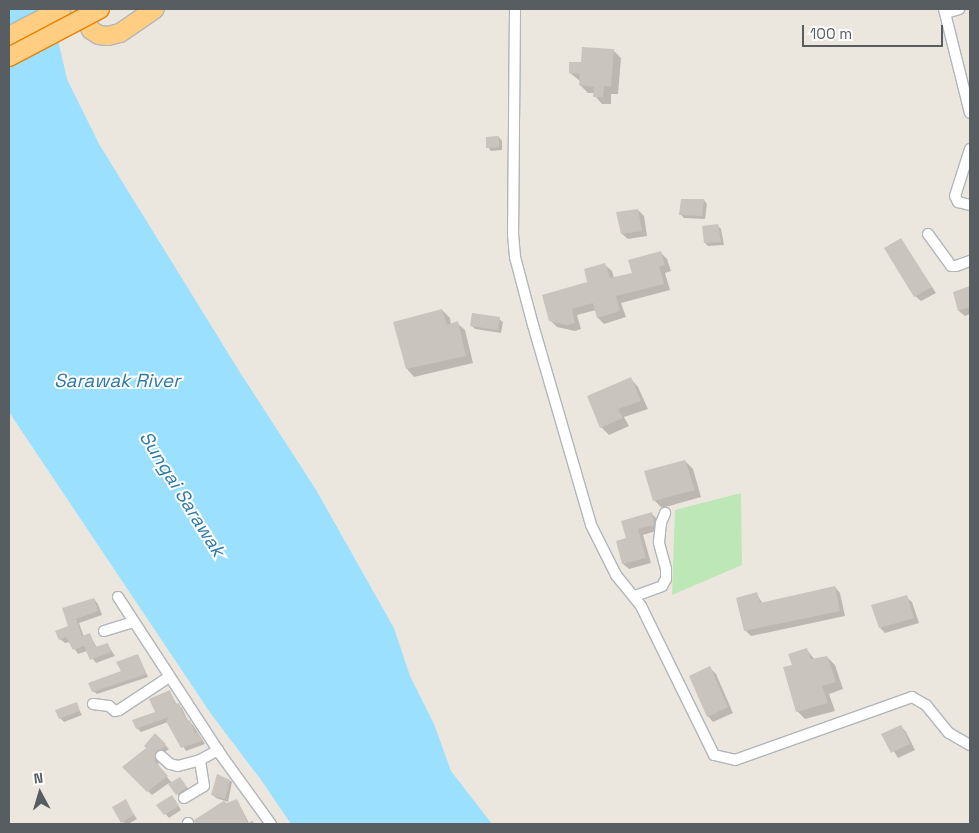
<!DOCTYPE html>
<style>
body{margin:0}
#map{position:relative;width:979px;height:833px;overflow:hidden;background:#ece7de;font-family:"Space Grotesk",sans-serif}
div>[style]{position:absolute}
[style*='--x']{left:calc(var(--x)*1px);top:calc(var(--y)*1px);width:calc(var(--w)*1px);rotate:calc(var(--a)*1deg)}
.green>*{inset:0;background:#bde7b7}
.water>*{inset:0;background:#9be1ff}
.shadow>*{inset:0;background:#0003}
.building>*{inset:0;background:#c9c4bd}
.roads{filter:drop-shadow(1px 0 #b1b6bb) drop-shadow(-1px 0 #b1b6bb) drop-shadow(0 1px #b1b6bb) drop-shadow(0 -1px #b1b6bb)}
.street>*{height:10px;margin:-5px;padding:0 5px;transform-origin:5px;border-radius:5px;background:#fff}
.highway>*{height:18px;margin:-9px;padding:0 9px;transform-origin:9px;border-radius:9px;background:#ffce82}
.bridges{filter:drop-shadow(1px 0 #ea8100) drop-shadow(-1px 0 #ea8100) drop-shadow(0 1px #ea8100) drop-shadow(0 -1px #ea8100)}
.highway-bridge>*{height:18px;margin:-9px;padding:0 9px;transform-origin:9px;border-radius:9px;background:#ffce82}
span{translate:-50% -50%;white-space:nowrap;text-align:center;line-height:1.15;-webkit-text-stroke:4px #fff;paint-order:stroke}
.water-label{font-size:19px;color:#2d79a7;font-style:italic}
.frame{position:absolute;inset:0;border:10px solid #575d61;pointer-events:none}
.north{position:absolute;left:15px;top:768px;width:50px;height:50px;-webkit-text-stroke:4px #fff;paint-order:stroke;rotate:354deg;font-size:14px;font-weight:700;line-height:20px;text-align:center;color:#575d61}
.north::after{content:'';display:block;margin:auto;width:18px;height:22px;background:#575d61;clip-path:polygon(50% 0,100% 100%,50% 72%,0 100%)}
.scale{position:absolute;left:802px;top:25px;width:141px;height:22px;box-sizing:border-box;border:2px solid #575d61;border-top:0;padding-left:6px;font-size:15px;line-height:18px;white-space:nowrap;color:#575d61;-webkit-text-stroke:4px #fff;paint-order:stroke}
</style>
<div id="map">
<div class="green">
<div style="clip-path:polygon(741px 493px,742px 565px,672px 595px,675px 510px)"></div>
</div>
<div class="water">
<div style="clip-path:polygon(9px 9px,51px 9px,67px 79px,99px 144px,241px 374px,315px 488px,394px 628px,410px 676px,434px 724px,451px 771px,492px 824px,291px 824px,261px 780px,211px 714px,9px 412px)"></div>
</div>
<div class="shadow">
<div style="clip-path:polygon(613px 50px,621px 58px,618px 94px,611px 94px,611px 104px,602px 104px,595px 96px,595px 93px,588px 93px,580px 85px,580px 81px,570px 73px,582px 63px)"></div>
<div style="clip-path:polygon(499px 137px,502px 141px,502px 150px,491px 151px,488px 147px)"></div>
<div style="clip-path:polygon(704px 200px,707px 204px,705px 219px,684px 218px,681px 215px)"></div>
<div style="clip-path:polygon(638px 210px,644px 216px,647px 236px,628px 239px,622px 234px)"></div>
<div style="clip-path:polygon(717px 225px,721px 229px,724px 245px,708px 246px,705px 243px)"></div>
<div style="clip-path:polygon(901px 240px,936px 293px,921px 301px,915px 296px)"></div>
<div style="clip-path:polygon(661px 253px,667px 259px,671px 271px,665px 273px,670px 290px,621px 303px,626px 317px,604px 324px,598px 318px,596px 310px,577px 315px,581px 329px,575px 331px,557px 327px,550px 320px,605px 265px,612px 271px,614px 278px,633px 274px)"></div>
<div style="clip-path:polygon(970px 288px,970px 314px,965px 316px,959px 311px,954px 293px)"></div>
<div style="clip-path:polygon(442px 310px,450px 318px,451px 325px,457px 323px,465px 330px,473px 363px,414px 377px,407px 369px)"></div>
<div style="clip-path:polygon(499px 319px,503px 322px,501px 333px,475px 329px,471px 325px)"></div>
<div style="clip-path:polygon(631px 379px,638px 387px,648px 409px,624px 417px,629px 426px,609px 435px,601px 427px)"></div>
<div style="clip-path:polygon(685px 461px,693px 469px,701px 497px,662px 508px,654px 500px)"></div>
<div style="clip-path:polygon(652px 514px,657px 519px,659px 530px,643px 535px,651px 563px,629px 569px,623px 564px,627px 539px)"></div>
<div style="clip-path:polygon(835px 587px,840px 593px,845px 616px,751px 636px,745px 630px,756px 593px,763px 604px)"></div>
<div style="clip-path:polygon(906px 597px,912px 602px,919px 623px,885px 633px,880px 628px)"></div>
<div style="clip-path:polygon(94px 599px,98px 604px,102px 615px,79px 623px,84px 637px,90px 635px,97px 648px,107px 644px,115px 656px,96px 663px,87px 651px,78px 654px,70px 642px,65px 643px,60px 639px,70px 627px,63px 609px)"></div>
<div style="clip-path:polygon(807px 650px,815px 660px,827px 657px,835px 665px,843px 689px,829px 694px,835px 711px,805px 719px,797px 711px)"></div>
<div style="clip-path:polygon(138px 655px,148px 677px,97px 694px,93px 691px,122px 671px)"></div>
<div style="clip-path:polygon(710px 668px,716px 674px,733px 713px,713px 722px,708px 716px)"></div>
<div style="clip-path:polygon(170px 692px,177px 705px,182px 708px,188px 721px,193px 725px,205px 744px,186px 751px,168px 722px,141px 732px,137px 728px,157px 712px)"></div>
<div style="clip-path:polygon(76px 704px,82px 715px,64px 722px,60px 718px)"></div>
<div style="clip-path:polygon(901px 726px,906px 732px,915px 750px,898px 758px,883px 734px)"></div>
<div style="clip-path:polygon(155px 735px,169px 749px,160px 756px,158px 766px,172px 783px,183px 782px,190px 791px,180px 797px,169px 783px,152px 795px,124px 767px,148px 748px)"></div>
<div style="clip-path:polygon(217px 776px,228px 779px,232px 782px,228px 802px,216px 798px,213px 795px)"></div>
<div style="clip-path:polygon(175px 800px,181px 810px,169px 818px,158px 805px)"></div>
<div style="clip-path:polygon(237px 800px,249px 823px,252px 821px,255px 824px,195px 824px,195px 821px,225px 802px,227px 804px)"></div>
<div style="clip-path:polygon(125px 801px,137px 819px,128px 824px,122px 822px)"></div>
</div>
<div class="building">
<div style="clip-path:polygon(582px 47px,614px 49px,611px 87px,604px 86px,603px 97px,593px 97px,594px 87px,579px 85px,580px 74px,569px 73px,569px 62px,581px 62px)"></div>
<div style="clip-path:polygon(499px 136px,499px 147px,486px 148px,486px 137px)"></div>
<div style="clip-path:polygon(681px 199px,704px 199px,702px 216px,679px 215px)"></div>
<div style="clip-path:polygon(638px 209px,642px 231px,621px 234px,616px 212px)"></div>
<div style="clip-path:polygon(718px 224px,721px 242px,704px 243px,702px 226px)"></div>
<div style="clip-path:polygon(901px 238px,932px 287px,914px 297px,884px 248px)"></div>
<div style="clip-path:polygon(661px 251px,665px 265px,659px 266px,664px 284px,616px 296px,620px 311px,597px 318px,593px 303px,572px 309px,575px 323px,567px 325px,549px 321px,542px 295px,587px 282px,584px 269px,605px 263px,610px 278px,632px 273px,628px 260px)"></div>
<div style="clip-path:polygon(970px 286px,970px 307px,958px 311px,953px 292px)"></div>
<div style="clip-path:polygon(442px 309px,447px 325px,458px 321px,466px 356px,406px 369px,393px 322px)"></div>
<div style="clip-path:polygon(472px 313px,500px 317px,498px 330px,470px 326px)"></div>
<div style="clip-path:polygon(631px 377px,641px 401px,618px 409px,623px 418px,600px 428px,587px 396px)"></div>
<div style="clip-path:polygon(685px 460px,695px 490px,653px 501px,644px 471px)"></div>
<div style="clip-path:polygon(652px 512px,654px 525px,638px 529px,646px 558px,622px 564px,616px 541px,626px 538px,621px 521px)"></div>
<div style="clip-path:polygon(835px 586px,840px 611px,744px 631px,736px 598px,757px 592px,760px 603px)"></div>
<div style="clip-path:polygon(907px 595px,914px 618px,879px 628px,871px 605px)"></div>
<div style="clip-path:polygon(94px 598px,98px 611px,76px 619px,82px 636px,90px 633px,95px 647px,108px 643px,111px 652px,90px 660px,84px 646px,73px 650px,66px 637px,59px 640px,55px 631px,68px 626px,62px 608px)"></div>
<div style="clip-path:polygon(807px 648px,811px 659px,827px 656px,836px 682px,822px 686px,828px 703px,796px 712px,783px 667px,792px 665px,788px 654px)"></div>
<div style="clip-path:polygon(138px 654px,146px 674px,92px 692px,88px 683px,121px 671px,116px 662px)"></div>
<div style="clip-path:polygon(710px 666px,728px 707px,707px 717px,689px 676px)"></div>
<div style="clip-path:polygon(170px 690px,175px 704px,179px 703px,187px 721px,190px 720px,195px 733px,198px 732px,202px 741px,181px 748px,166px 721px,169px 717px,136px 729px,132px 720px,155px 712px,149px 699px)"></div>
<div style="clip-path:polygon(77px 702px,80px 711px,59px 719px,55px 710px)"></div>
<div style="clip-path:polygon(901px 725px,910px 744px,891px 753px,881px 734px)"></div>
<div style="clip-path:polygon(155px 733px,166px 744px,162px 749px,156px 752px,154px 760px,168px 776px,147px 792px,122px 767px,146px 748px,144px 746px)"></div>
<div style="clip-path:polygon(217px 774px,230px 780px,225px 799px,211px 795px)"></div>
<div style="clip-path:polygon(180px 777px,187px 787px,176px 795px,168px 784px)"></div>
<div style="clip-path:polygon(172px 795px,179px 806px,164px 815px,156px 805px)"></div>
<div style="clip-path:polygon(126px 799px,134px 815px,121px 823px,112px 807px)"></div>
<div style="clip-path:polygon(237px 799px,248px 824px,195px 824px,194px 820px,225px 800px,224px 804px)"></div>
</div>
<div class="roads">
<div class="street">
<div style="--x:515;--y:9;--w:225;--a:90.5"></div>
<div style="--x:513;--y:234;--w:23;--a:85"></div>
<div style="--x:515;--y:257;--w:70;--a:75.2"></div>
<div style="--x:533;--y:325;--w:208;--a:73.8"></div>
<div style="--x:591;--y:525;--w:56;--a:63.4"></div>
<div style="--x:616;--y:575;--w:40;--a:51"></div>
<div style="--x:641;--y:606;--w:166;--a:63.9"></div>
<div style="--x:714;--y:755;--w:22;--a:13"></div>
<div style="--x:735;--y:760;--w:188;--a:-19.6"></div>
<div style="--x:912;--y:697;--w:16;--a:30"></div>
<div style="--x:926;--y:705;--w:36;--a:51"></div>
<div style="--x:949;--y:733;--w:24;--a:30"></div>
<div style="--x:944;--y:9;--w:107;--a:76"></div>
<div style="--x:946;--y:13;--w:14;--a:-17"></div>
<div style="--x:970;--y:149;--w:49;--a:107.7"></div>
<div style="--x:955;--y:196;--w:7;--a:63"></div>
<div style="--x:958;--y:202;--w:12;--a:14"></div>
<div style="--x:928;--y:234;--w:39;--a:54"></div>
<div style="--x:951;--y:266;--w:5;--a:0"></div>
<div style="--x:956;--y:266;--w:15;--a:-20"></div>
<div style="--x:635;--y:596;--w:29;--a:-20"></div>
<div style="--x:662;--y:586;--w:8;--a:-60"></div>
<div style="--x:666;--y:579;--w:10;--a:-90"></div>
<div style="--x:666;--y:569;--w:28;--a:-105"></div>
<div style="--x:659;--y:542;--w:19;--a:-84"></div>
<div style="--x:661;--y:523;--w:11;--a:-68"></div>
<div style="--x:118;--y:597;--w:189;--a:56.9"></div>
<div style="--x:221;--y:755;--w:85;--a:54.1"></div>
<div style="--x:104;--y:631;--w:30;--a:-17"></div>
<div style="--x:93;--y:704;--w:16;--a:7"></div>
<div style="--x:109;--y:706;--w:8;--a:40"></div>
<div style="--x:115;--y:711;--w:4;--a:-14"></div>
<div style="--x:119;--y:710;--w:60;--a:-33.4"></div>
<div style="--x:161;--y:756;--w:12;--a:42"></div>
<div style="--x:170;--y:764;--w:8;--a:14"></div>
<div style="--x:178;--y:766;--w:23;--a:-15"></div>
<div style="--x:200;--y:760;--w:21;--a:-29"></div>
<div style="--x:184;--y:798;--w:23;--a:-31"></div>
<div style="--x:204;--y:786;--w:26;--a:-99"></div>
<div style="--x:188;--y:823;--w:1;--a:90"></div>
</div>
<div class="highway">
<div style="--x:80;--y:9;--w:24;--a:62"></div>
<div style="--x:91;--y:30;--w:9;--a:32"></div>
<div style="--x:99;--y:35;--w:9;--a:6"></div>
<div style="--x:108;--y:36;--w:12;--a:-14"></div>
<div style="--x:120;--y:33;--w:42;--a:-34.4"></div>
<div style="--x:9;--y:36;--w:59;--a:-27.4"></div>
</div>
</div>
<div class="bridges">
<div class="highway-bridge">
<div style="--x:9;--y:57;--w:103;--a:-27.8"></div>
</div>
</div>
<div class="water-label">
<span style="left:117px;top:381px">Sarawak River</span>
<span style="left:182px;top:494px;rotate:58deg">Sungai Sarawak</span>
</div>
<div class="frame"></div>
<div class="north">N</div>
<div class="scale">100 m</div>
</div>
